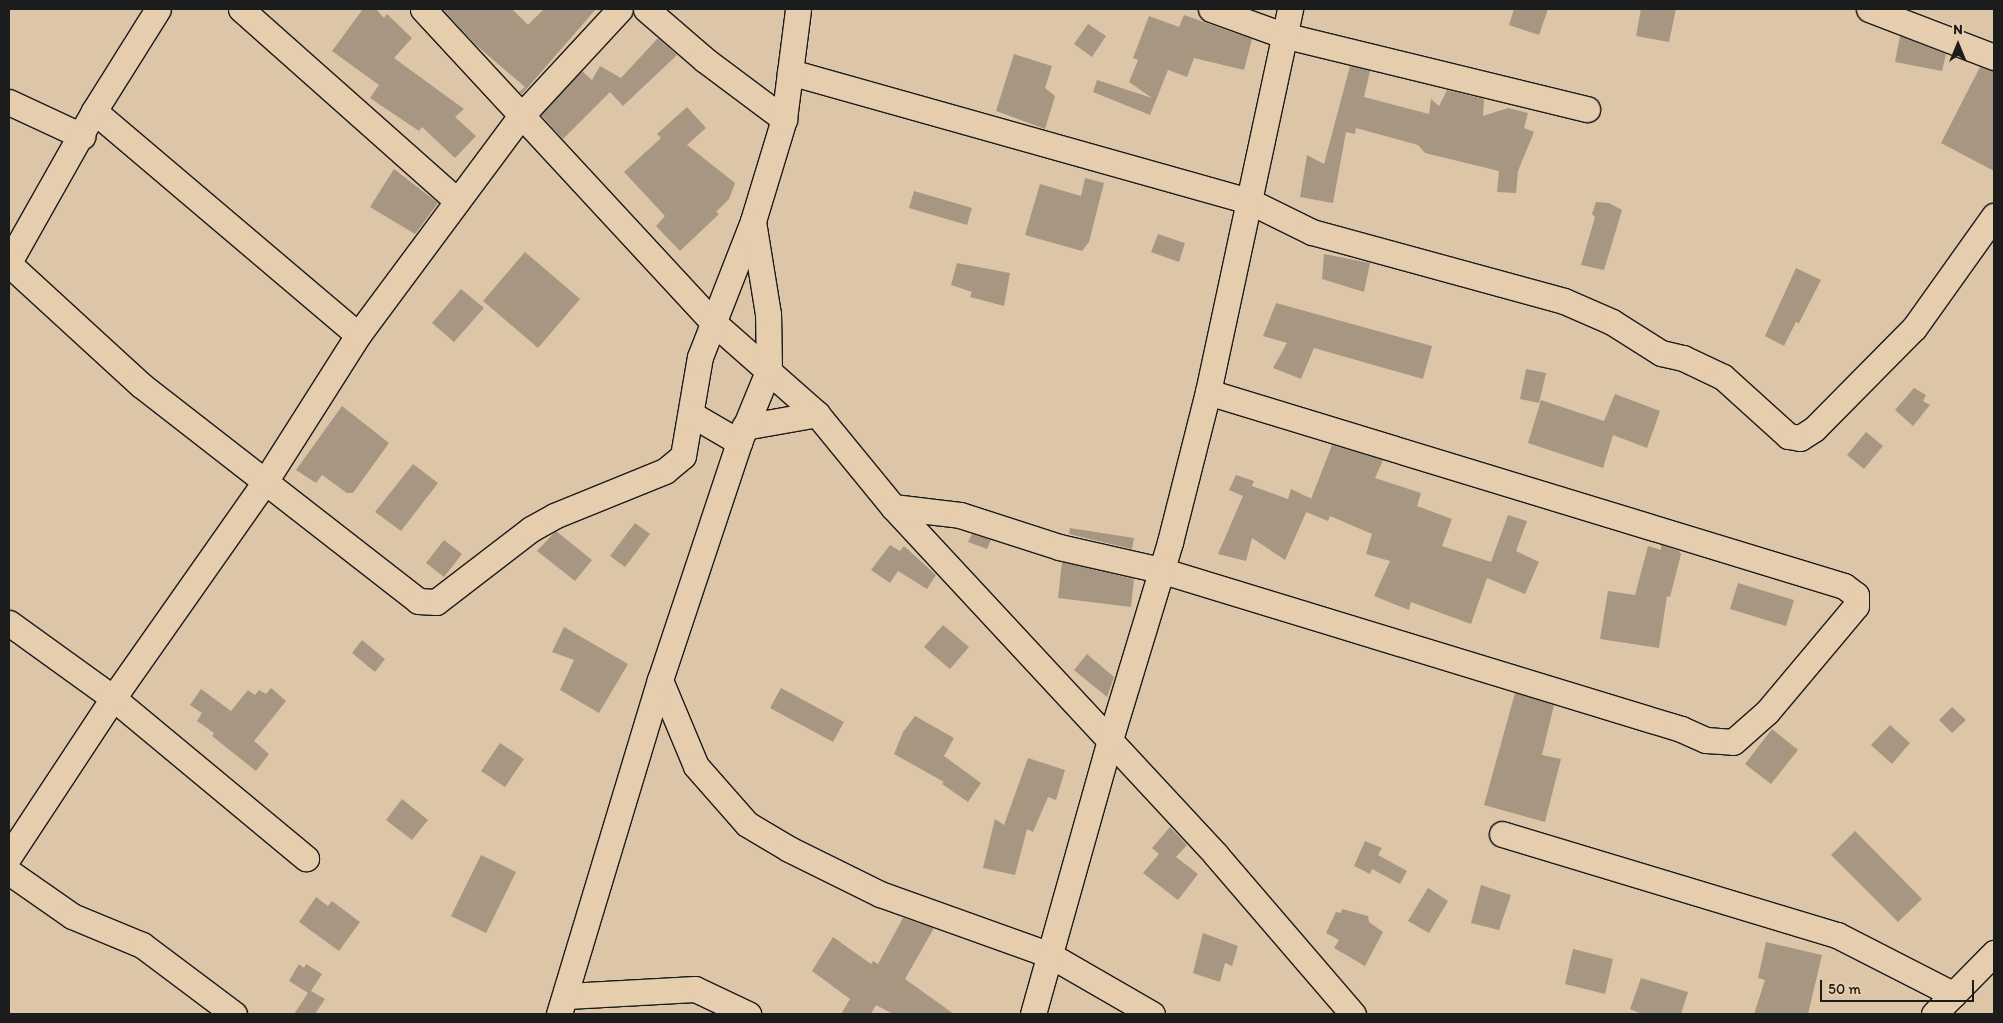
<!DOCTYPE html>
<style>
body{margin:0}
#map{position:relative;width:2003px;height:1023px;overflow:hidden;background:#ddc6a8;font-family:Itim,sans-serif}
div>[style]{position:absolute}
[style*='--x']{left:calc(var(--x)*1px);top:calc(var(--y)*1px);width:calc(var(--w)*1px);rotate:calc(var(--a)*1deg)}
.building>*{inset:0;background:#a79681}
.roads{filter:drop-shadow(1px 0 #1c1c1c) drop-shadow(-1px 0 #1c1c1c) drop-shadow(0 1px #1c1c1c) drop-shadow(0 -1px #1c1c1c)}
.street>*{height:25px;margin:-12.5px;padding:0 12.5px;transform-origin:12.5px;border-radius:12.5px;background:#e5cdae}
span{translate:-50% -50%;white-space:nowrap;text-align:center;line-height:1.15;-webkit-text-stroke:4.5px #e5cdae;paint-order:stroke}
.frame{position:absolute;inset:0;border:10px solid #1c1c1c;pointer-events:none}
.north{position:absolute;left:1933px;top:20px;width:50px;height:50px;-webkit-text-stroke:4px #e5cdae;paint-order:stroke;rotate:0deg;font-size:14px;font-weight:700;line-height:20px;text-align:center;color:#1c1c1c}
.north::after{content:'';display:block;margin:auto;width:18px;height:22px;background:#1c1c1c;clip-path:polygon(50% 0,100% 100%,50% 72%,0 100%)}
.scale{position:absolute;left:1820px;top:980px;width:154px;height:22px;box-sizing:border-box;border:2px solid #1c1c1c;border-top:0;padding-left:6px;font-size:15px;line-height:18px;white-space:nowrap;color:#1c1c1c;-webkit-text-stroke:4px #e5cdae;paint-order:stroke}
</style>
<div id="map">
<div class="building">
<div style="clip-path:polygon(363px 9px,376px 9px,384px 18px,387px 14px,412px 38px,394px 58px,464px 109px,455px 117px,476px 136px,455px 158px,422px 127px,419px 131px,370px 98px,379px 85px,332px 51px)"></div>
<div style="clip-path:polygon(442px 9px,512px 9px,528px 25px,544px 9px,596px 9px,522px 94px,519px 92px,525px 87px,476px 45px)"></div>
<div style="clip-path:polygon(1514px 9px,1548px 9px,1539px 35px,1509px 25px)"></div>
<div style="clip-path:polygon(1641px 9px,1676px 9px,1669px 42px,1636px 36px)"></div>
<div style="clip-path:polygon(1184px 15px,1252px 39px,1244px 70px,1194px 58px,1187px 77px,1168px 70px,1150px 115px,1093px 92px,1097px 80px,1152px 98px,1129px 82px,1138px 60px,1133px 58px,1149px 16px,1179px 27px)"></div>
<div style="clip-path:polygon(1088px 24px,1106px 36px,1092px 57px,1074px 44px)"></div>
<div style="clip-path:polygon(1900px 36px,1946px 54px,1942px 71px,1895px 62px)"></div>
<div style="clip-path:polygon(658px 38px,677px 55px,623px 106px,610px 92px,563px 139px,541px 115px,582px 71px,592px 80px,600px 66px,621px 78px)"></div>
<div style="clip-path:polygon(1014px 54px,1052px 66px,1045px 88px,1055px 96px,1045px 129px,996px 111px)"></div>
<div style="clip-path:polygon(1350px 66px,1370px 71px,1364px 97px,1429px 114px,1431px 99px,1439px 106px,1447px 90px,1484px 99px,1483px 116px,1508px 108px,1528px 113px,1524px 128px,1534px 132px,1518px 171px,1516px 193px,1497px 192px,1499px 171px,1425px 153px,1418px 145px,1356px 128px,1355px 134px,1346px 132px,1333px 203px,1300px 197px,1307px 155px,1324px 164px)"></div>
<div style="clip-path:polygon(1980px 67px,1994px 71px,1994px 171px,1941px 143px)"></div>
<div style="clip-path:polygon(687px 107px,706px 128px,687px 145px,735px 183px,729px 199px,716px 212px,719px 214px,680px 251px,656px 226px,665px 216px,624px 172px,661px 138px,657px 134px)"></div>
<div style="clip-path:polygon(394px 169px,438px 203px,415px 234px,370px 207px)"></div>
<div style="clip-path:polygon(1085px 178px,1104px 183px,1089px 242px,1082px 251px,1025px 235px,1040px 184px,1081px 196px)"></div>
<div style="clip-path:polygon(914px 191px,972px 208px,967px 225px,909px 208px)"></div>
<div style="clip-path:polygon(1596px 202px,1609px 203px,1622px 210px,1604px 270px,1581px 265px,1595px 217px,1592px 214px)"></div>
<div style="clip-path:polygon(1158px 234px,1185px 243px,1179px 262px,1151px 252px)"></div>
<div style="clip-path:polygon(525px 252px,580px 299px,538px 348px,483px 301px)"></div>
<div style="clip-path:polygon(1324px 254px,1370px 263px,1364px 292px,1322px 279px)"></div>
<div style="clip-path:polygon(957px 263px,1010px 273px,1004px 306px,970px 297px,972px 292px,951px 285px)"></div>
<div style="clip-path:polygon(1796px 268px,1821px 280px,1799px 323px,1796px 322px,1784px 346px,1765px 336px)"></div>
<div style="clip-path:polygon(461px 289px,484px 308px,454px 342px,432px 323px)"></div>
<div style="clip-path:polygon(1276px 303px,1432px 346px,1423px 379px,1314px 348px,1301px 379px,1273px 368px,1287px 343px,1263px 336px)"></div>
<div style="clip-path:polygon(1526px 369px,1546px 373px,1539px 403px,1520px 399px)"></div>
<div style="clip-path:polygon(1914px 388px,1926px 395px,1923px 401px,1930px 405px,1913px 426px,1895px 410px)"></div>
<div style="clip-path:polygon(1615px 394px,1660px 411px,1647px 448px,1613px 435px,1603px 468px,1528px 443px,1541px 400px,1604px 421px)"></div>
<div style="clip-path:polygon(342px 406px,389px 443px,353px 493px,347px 493px,322px 475px,316px 483px,296px 470px)"></div>
<div style="clip-path:polygon(1866px 432px,1883px 446px,1864px 469px,1847px 455px)"></div>
<div style="clip-path:polygon(1332px 445px,1383px 460px,1375px 478px,1421px 493px,1417px 506px,1452px 519px,1442px 546px,1491px 562px,1508px 515px,1527px 521px,1516px 551px,1539px 562px,1525px 594px,1487px 578px,1471px 624px,1411px 602px,1409px 610px,1374px 596px,1390px 561px,1366px 554px,1372px 534px,1330px 516px,1328px 521px,1306px 512px)"></div>
<div style="clip-path:polygon(413px 464px,438px 483px,401px 531px,375px 512px)"></div>
<div style="clip-path:polygon(1236px 475px,1254px 481px,1252px 486px,1288px 499px,1291px 489px,1312px 499px,1285px 560px,1252px 538px,1246px 561px,1218px 554px,1243px 496px,1229px 490px)"></div>
<div style="clip-path:polygon(635px 523px,650px 534px,625px 567px,610px 556px)"></div>
<div style="clip-path:polygon(1070px 528px,1134px 538px,1132px 549px,1069px 534px)"></div>
<div style="clip-path:polygon(556px 531px,592px 560px,575px 581px,537px 551px)"></div>
<div style="clip-path:polygon(972px 534px,991px 540px,987px 549px,968px 542px)"></div>
<div style="clip-path:polygon(444px 540px,462px 554px,444px 577px,426px 563px)"></div>
<div style="clip-path:polygon(890px 545px,900px 551px,904px 546px,936px 575px,927px 589px,898px 571px,890px 583px,871px 570px)"></div>
<div style="clip-path:polygon(1661px 545px,1679px 551px,1681px 554px,1670px 597px,1667px 596px,1659px 648px,1600px 639px,1608px 591px,1635px 595px,1648px 546px,1661px 550px)"></div>
<div style="clip-path:polygon(1062px 562px,1134px 579px,1131px 607px,1058px 598px)"></div>
<div style="clip-path:polygon(1738px 583px,1794px 600px,1786px 626px,1730px 609px)"></div>
<div style="clip-path:polygon(943px 625px,969px 647px,950px 669px,924px 647px)"></div>
<div style="clip-path:polygon(564px 627px,628px 664px,599px 713px,560px 690px,574px 660px,552px 652px)"></div>
<div style="clip-path:polygon(362px 640px,385px 659px,375px 672px,352px 653px)"></div>
<div style="clip-path:polygon(1087px 654px,1114px 677px,1107px 697px,1074px 670px)"></div>
<div style="clip-path:polygon(271px 688px,286px 701px,254px 741px,269px 754px,256px 771px,212px 736px,214px 733px,197px 721px,202px 713px,190px 705px,201px 689px,231px 711px,248px 690px,255px 695px,259px 690px,266px 694px)"></div>
<div style="clip-path:polygon(781px 688px,844px 722px,833px 742px,770px 708px)"></div>
<div style="clip-path:polygon(1515px 693px,1554px 705px,1542px 755px,1561px 759px,1545px 822px,1484px 805px)"></div>
<div style="clip-path:polygon(1952px 707px,1966px 720px,1952px 733px,1939px 720px)"></div>
<div style="clip-path:polygon(915px 716px,954px 738px,944px 756px,981px 783px,968px 802px,942px 784px,944px 782px,894px 754px,903px 732px)"></div>
<div style="clip-path:polygon(1890px 725px,1910px 743px,1892px 764px,1871px 745px)"></div>
<div style="clip-path:polygon(1772px 729px,1798px 750px,1771px 784px,1745px 764px)"></div>
<div style="clip-path:polygon(500px 743px,524px 759px,505px 787px,481px 771px)"></div>
<div style="clip-path:polygon(1028px 758px,1065px 770px,1056px 800px,1048px 797px,1033px 832px,1027px 829px,1015px 875px,983px 868px,995px 819px,1004px 825px)"></div>
<div style="clip-path:polygon(402px 799px,428px 820px,412px 840px,386px 820px)"></div>
<div style="clip-path:polygon(1170px 827px,1187px 845px,1176px 857px,1198px 874px,1178px 900px,1143px 873px,1159px 854px,1152px 848px)"></div>
<div style="clip-path:polygon(1855px 831px,1922px 899px,1898px 922px,1831px 855px)"></div>
<div style="clip-path:polygon(1365px 841px,1382px 848px,1378px 855px,1407px 871px,1400px 884px,1372px 869px,1370px 874px,1354px 866px)"></div>
<div style="clip-path:polygon(481px 855px,516px 872px,486px 933px,451px 916px)"></div>
<div style="clip-path:polygon(1481px 885px,1511px 895px,1499px 930px,1471px 923px)"></div>
<div style="clip-path:polygon(1428px 888px,1448px 901px,1429px 933px,1408px 921px)"></div>
<div style="clip-path:polygon(316px 897px,328px 906px,332px 901px,360px 922px,339px 951px,299px 922px)"></div>
<div style="clip-path:polygon(1342px 909px,1368px 916px,1369px 922px,1383px 932px,1365px 966px,1334px 948px,1339px 940px,1326px 933px,1336px 912px,1341px 913px)"></div>
<div style="clip-path:polygon(903px 918px,934px 928px,905px 979px,954px 1014px,893px 1014px,876px 1005px,871px 1014px,841px 1014px,850px 999px,812px 971px,833px 937px,871px 964px,873px 961px,878px 964px)"></div>
<div style="clip-path:polygon(1203px 933px,1238px 946px,1232px 966px,1225px 963px,1220px 982px,1193px 973px)"></div>
<div style="clip-path:polygon(1766px 942px,1822px 955px,1808px 1014px,1754px 1014px,1765px 980px,1758px 978px)"></div>
<div style="clip-path:polygon(1573px 949px,1613px 959px,1605px 994px,1565px 984px)"></div>
<div style="clip-path:polygon(299px 964px,304px 968px,306px 964px,322px 974px,311px 991px,325px 999px,315px 1014px,294px 1014px,308px 993px,289px 981px)"></div>
<div style="clip-path:polygon(1641px 978px,1688px 992px,1681px 1014px,1642px 1014px,1630px 1009px)"></div>
</div>
<div class="roads">
<div class="street">
<div style="--x:241;--y:9;--w:289;--a:41.6"></div>
<div style="--x:423;--y:9;--w:430;--a:47.2"></div>
<div style="--x:715;--y:324;--w:136;--a:41.4"></div>
<div style="--x:817;--y:414;--w:120;--a:50.7"></div>
<div style="--x:893;--y:507;--w:475;--a:47.1"></div>
<div style="--x:1216;--y:855;--w:210;--a:49.3"></div>
<div style="--x:646;--y:9;--w:78;--a:40.8"></div>
<div style="--x:705;--y:60;--w:99;--a:36.8"></div>
<div style="--x:1211;--y:9;--w:77;--a:19.9"></div>
<div style="--x:1283;--y:35;--w:313;--a:13.7"></div>
<div style="--x:1869;--y:9;--w:134;--a:21"></div>
<div style="--x:790;--y:72;--w:477;--a:15.7"></div>
<div style="--x:1249;--y:201;--w:70;--a:26.2"></div>
<div style="--x:1312;--y:232;--w:261;--a:15.3"></div>
<div style="--x:1564;--y:301;--w:52;--a:23.6"></div>
<div style="--x:1612;--y:322;--w:58;--a:32.3"></div>
<div style="--x:1661;--y:353;--w:23;--a:13"></div>
<div style="--x:1683;--y:358;--w:44;--a:25.4"></div>
<div style="--x:1723;--y:377;--w:88;--a:42.2"></div>
<div style="--x:1788;--y:436;--w:12;--a:9"></div>
<div style="--x:1800;--y:438;--w:17;--a:-33"></div>
<div style="--x:1814;--y:429;--w:142;--a:-45.3"></div>
<div style="--x:1914;--y:328;--w:138;--a:-54.5"></div>
<div style="--x:9;--y:102;--w:81;--a:25"></div>
<div style="--x:94;--y:111;--w:346;--a:40.3"></div>
<div style="--x:9;--y:262;--w:173;--a:-60.6"></div>
<div style="--x:94;--y:111;--w:120;--a:-57.9"></div>
<div style="--x:9;--y:264;--w:179;--a:42.5"></div>
<div style="--x:141;--y:385;--w:351;--a:37.9"></div>
<div style="--x:418;--y:601;--w:18;--a:3"></div>
<div style="--x:436;--y:602;--w:120;--a:-37.5"></div>
<div style="--x:531;--y:529;--w:26;--a:-29"></div>
<div style="--x:554;--y:516;--w:120;--a:-22.1"></div>
<div style="--x:665;--y:471;--w:23;--a:-40"></div>
<div style="--x:683;--y:456;--w:100;--a:-80.3"></div>
<div style="--x:700;--y:357;--w:146;--a:-68.7"></div>
<div style="--x:753;--y:221;--w:107;--a:-73.1"></div>
<div style="--x:784;--y:119;--w:111;--a:-82.7"></div>
<div style="--x:691;--y:414;--w:56;--a:30.3"></div>
<div style="--x:744;--y:427;--w:74;--a:-10.1"></div>
<div style="--x:893;--y:507;--w:67;--a:6.8"></div>
<div style="--x:960;--y:515;--w:104;--a:17.9"></div>
<div style="--x:1059;--y:547;--w:104;--a:12.8"></div>
<div style="--x:1160;--y:570;--w:545;--a:16.97"></div>
<div style="--x:1681;--y:729;--w:27;--a:24"></div>
<div style="--x:1706;--y:740;--w:27;--a:4"></div>
<div style="--x:1733;--y:742;--w:45;--a:-41.4"></div>
<div style="--x:1767;--y:712;--w:138;--a:-50"></div>
<div style="--x:1856;--y:606;--w:11;--a:-90"></div>
<div style="--x:1856;--y:595;--w:15;--a:-143"></div>
<div style="--x:1844;--y:586;--w:665;--a:-163.04"></div>
<div style="--x:9;--y:623;--w:128;--a:35.8"></div>
<div style="--x:113;--y:698;--w:251;--a:39.7"></div>
<div style="--x:660;--y:680;--w:93;--a:67.3"></div>
<div style="--x:696;--y:766;--w:77;--a:48.7"></div>
<div style="--x:747;--y:824;--w:49;--a:30.8"></div>
<div style="--x:789;--y:849;--w:102;--a:26.3"></div>
<div style="--x:880;--y:894;--w:178;--a:19.7"></div>
<div style="--x:1048;--y:954;--w:120;--a:30"></div>
<div style="--x:1502;--y:834;--w:350;--a:16.8"></div>
<div style="--x:1837;--y:935;--w:131;--a:27.1"></div>
<div style="--x:9;--y:856;--w:189;--a:-56.6"></div>
<div style="--x:113;--y:698;--w:266;--a:-54.9"></div>
<div style="--x:266;--y:480;--w:172;--a:-57.6"></div>
<div style="--x:358;--y:335;--w:272;--a:-53.4"></div>
<div style="--x:520;--y:117;--w:147;--a:-47.2"></div>
<div style="--x:9;--y:872;--w:77;--a:34.9"></div>
<div style="--x:72;--y:916;--w:76;--a:22.5"></div>
<div style="--x:142;--y:945;--w:115;--a:36.9"></div>
<div style="--x:567;--y:996;--w:128;--a:-3.1"></div>
<div style="--x:695;--y:989;--w:59;--a:25.3"></div>
<div style="--x:559;--y:1014;--w:349;--a:-73.2"></div>
<div style="--x:660;--y:680;--w:251;--a:-71.6"></div>
<div style="--x:739;--y:442;--w:79;--a:-67.7"></div>
<div style="--x:769;--y:369;--w:55;--a:-91"></div>
<div style="--x:768;--y:314;--w:94;--a:-99.2"></div>
<div style="--x:1033;--y:1014;--w:281;--a:-74.3"></div>
<div style="--x:1109;--y:743;--w:210;--a:-73.1"></div>
<div style="--x:1170;--y:542;--w:155;--a:-75.8"></div>
<div style="--x:1208;--y:392;--w:392;--a:-77.9"></div>
<div style="--x:1934;--y:1014;--w:86;--a:-45.5"></div>
</div>
</div>
<div class="frame"></div>
<div class="north">N</div>
<div class="scale">50 m</div>
</div>
